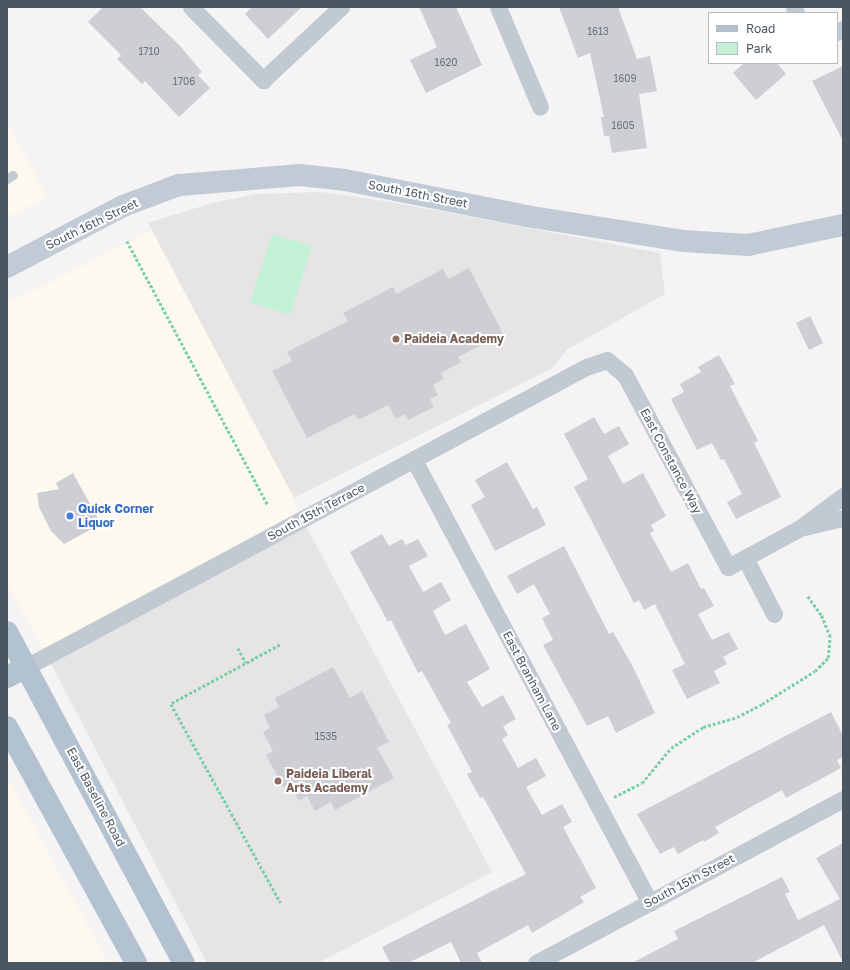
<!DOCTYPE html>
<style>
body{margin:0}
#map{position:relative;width:850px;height:970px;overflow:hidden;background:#f5f3f3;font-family:"Golos Text",sans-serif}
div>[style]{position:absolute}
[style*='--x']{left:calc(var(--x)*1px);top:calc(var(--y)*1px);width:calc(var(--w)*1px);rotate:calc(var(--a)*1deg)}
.commercial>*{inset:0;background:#fdf9ef}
.education>*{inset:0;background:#e6e4e5}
.green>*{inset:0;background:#c3f1d5}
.building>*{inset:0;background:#cdcfd5}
.path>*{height:2.5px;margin-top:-1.25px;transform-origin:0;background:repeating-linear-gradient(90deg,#7ad0a6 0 3px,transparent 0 5px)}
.lane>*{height:9px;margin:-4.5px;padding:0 4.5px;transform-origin:4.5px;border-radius:4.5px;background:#c1cad2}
.street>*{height:17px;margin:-8.5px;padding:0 8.5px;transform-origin:8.5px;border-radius:8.5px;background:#c1cad2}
.secondary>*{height:22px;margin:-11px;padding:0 11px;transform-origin:11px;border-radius:11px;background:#c1cbd6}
.primary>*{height:22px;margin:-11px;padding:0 11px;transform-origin:11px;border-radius:11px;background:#b3c2d1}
.dots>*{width:11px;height:11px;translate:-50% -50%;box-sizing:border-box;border:2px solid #fff;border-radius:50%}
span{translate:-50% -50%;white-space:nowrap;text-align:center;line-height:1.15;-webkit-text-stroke:4px #fff;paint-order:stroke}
.number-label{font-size:10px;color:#6b747e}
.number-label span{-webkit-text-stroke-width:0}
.street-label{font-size:12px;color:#4a5661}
.education-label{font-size:12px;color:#785e54;font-weight:700}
.left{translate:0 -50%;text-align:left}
.shop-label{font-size:12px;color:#366cbe;font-weight:700}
.frame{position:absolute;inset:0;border:8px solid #4a5661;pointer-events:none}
.legend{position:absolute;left:708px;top:12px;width:130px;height:52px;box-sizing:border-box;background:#fff;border:1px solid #b7bbc0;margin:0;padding:5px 7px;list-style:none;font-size:12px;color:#4a5661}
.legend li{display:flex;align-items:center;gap:8px;height:20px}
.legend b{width:20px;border:1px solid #b7bbc0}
</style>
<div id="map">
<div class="commercial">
<div style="clip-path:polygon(7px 122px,47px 197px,7px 217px)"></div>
<div style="clip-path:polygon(152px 230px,294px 498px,291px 499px,302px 519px,47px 656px,7px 583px,7px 301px,38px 289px)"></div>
<div style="clip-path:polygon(7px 777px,108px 963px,7px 963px)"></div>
</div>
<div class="education">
<div style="clip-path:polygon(321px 192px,391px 202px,660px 253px,665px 294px,568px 349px,551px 369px,294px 498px,148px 223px,212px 203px,257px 194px)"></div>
<div style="clip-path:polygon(302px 519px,492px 872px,318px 963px,207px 963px,47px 656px)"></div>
</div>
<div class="green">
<div style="clip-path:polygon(272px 234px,312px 246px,290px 315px,250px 302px)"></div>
</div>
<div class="building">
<div style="clip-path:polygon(103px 7px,140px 7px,180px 46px,202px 72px,198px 75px,210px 88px,179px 117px,145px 81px,142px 84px,117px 59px,121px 55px,88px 22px)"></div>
<div style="clip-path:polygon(252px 7px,302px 7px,268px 39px,245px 14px)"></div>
<div style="clip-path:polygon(419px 7px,456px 7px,482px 65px,426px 93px,410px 60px,437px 47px)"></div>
<div style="clip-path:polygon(559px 7px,618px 7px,637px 59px,650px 56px,657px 91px,639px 94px,647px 148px,612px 153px,609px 136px,604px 136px,601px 117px,604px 117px,590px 53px,578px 58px)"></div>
<div style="clip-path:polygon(744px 63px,777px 63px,786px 74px,756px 100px,733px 73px)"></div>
<div style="clip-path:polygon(843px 66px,843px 141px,812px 81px)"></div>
<div style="clip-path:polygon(469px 268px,503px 334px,458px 357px,461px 362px,441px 373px,444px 379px,433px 385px,438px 395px,430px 399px,434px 407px,408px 420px,405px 414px,396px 419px,388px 405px,358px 420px,355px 414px,307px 438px,272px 371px,292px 361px,287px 352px,348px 321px,343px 313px,393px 287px,396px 294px,443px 269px,448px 279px)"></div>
<div style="clip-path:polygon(810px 316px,823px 343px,809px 350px,796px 323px)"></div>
<div style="clip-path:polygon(719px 355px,735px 384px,730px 386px,758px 441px,754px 443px,781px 497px,736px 519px,727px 502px,742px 494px,724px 459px,721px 460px,712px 443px,697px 450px,671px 399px,684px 392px,680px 384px,701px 372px,698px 367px)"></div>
<div style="clip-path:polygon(594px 417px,604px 434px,619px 426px,629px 444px,608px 456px,623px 484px,643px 473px,666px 516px,651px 525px,654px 531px,650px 533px,671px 572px,688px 563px,701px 589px,704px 588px,714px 606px,698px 614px,712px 640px,729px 632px,738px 649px,723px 657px,727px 664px,714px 671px,720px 683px,687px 699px,672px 670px,685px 664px,655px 604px,644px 610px,639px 600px,634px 603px,574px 487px,588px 479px,564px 434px)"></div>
<div style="clip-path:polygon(507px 462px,533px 509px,537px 507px,546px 525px,495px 551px,471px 505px,485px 497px,475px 480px)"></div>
<div style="clip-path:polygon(73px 473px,101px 524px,64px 544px,51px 531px,39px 507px,37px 493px,59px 489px,56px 483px)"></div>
<div style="clip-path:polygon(382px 534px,389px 546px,402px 539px,406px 545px,418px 539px,428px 556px,409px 566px,423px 592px,441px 582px,451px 600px,433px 611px,445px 635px,466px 624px,490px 669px,467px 682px,482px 707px,503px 695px,516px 719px,503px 726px,508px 735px,502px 739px,518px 768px,536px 758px,546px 776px,526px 787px,542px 815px,562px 804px,572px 822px,563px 827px,596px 888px,580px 897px,584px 902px,532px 933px,528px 925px,477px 953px,482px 963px,461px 963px,451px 942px,408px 963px,390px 963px,382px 947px,526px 874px,483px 797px,480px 798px,467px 774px,472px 772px,447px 725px,451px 723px,422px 671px,418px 673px,391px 620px,388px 622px,350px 552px)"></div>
<div style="clip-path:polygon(564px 546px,609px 634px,613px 632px,633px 667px,655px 713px,616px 733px,608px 716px,587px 726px,543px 645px,553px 640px,542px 618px,550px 614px,534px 584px,517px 594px,507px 576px)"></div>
<div style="clip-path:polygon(333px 667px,350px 698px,362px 691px,389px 742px,377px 748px,394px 778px,335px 810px,331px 802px,315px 811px,307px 796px,299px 801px,290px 784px,283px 787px,266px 755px,273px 751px,263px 732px,270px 728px,264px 715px,279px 707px,275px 698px)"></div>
<div style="clip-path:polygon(831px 712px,843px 736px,843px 757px,837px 760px,841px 768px,786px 798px,782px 790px,740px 813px,715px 827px,719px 833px,704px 842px,703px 840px,678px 854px,674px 847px,660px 854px,637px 814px)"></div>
<div style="clip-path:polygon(843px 843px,843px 962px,824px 925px,752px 963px,632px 963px,678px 939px,674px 931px,782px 877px,790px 892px,785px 894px,798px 920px,840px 899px,816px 858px)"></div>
</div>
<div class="path">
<div style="--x:127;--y:241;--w:299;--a:61.9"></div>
<div style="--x:280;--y:645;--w:124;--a:151.6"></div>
<div style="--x:171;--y:704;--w:227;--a:61.1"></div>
<div style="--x:238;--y:648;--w:17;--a:62"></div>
<div style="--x:614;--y:797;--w:31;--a:-27"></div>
<div style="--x:642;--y:783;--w:45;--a:-50.4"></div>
<div style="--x:671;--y:748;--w:38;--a:-33"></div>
<div style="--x:703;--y:727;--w:35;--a:-16"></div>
<div style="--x:737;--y:717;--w:28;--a:-27"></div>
<div style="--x:762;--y:704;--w:62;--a:-31.9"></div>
<div style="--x:815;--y:671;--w:18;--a:-45"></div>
<div style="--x:828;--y:658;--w:21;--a:-85"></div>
<div style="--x:830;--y:637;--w:24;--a:-112"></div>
<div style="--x:821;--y:615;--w:24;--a:-126"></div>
</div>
<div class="lane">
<div style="--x:7;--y:179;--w:7;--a:-34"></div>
</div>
<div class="street">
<div style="--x:191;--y:7;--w:103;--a:45.4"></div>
<div style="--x:263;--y:80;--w:107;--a:-43.1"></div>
<div style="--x:498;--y:7;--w:108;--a:67.2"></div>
<div style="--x:794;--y:7;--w:6;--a:72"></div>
<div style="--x:837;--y:32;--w:7;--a:-27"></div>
<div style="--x:414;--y:460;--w:502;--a:61.95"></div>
<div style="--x:804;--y:527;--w:40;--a:-13"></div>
<div style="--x:745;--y:558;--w:63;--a:62.6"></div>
<div style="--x:26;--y:667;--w:635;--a:-28.18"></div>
<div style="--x:586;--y:367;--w:22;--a:-18"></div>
<div style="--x:607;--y:360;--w:23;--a:40"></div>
<div style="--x:625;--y:375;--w:218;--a:61.8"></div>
<div style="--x:728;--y:567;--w:82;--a:-28.4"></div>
<div style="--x:800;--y:528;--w:54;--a:-36.7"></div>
<div style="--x:536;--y:963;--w:348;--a:-28.1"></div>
</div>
<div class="secondary">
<div style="--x:7;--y:267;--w:131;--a:-27.7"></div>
<div style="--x:123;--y:206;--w:60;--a:-20.6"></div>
<div style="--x:179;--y:185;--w:121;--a:-4.7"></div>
<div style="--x:300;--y:175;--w:45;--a:6.3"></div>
<div style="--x:345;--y:180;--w:185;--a:11.2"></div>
<div style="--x:526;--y:216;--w:160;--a:9"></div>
<div style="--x:684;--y:241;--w:64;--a:3.6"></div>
<div style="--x:748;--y:245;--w:97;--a:-11.9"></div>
</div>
<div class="primary">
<div style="--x:7;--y:632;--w:375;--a:61.9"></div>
<div style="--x:7;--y:677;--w:21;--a:-28"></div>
<div style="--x:7;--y:727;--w:269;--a:61.3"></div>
</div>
<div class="dots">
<div style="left:396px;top:339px;background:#8d6e63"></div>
<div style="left:70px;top:516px;background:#3f7fe0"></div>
<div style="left:278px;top:781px;background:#8d6e63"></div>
</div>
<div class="number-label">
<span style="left:598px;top:32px">1613</span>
<span style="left:149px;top:52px">1710</span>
<span style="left:446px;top:63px">1620</span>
<span style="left:625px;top:79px">1609</span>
<span style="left:184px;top:82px">1706</span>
<span style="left:623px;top:126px">1605</span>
<span style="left:326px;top:737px">1535</span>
</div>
<div class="street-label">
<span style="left:418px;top:194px;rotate:11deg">South 16th Street</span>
<span style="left:92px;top:224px;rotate:-26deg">South 16th Street</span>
<span style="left:671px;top:461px;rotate:62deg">East Constance Way</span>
<span style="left:316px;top:512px;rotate:-28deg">South 15th Terrace</span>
<span style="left:532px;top:681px;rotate:62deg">East Branham Lane</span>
<span style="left:96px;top:797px;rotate:62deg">East Baseline Road</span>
<span style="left:689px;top:881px;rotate:-28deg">South 15th Street</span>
</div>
<div class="education-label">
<span class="left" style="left:404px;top:339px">Paideia Academy</span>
<span class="left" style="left:286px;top:781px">Paideia Liberal<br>Arts Academy</span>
</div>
<div class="shop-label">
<span class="left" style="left:78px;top:516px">Quick Corner<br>Liquor</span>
</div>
<div class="frame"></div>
<ul class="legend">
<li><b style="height:5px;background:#b3c2d1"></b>Road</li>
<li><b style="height:11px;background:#c3f1d5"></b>Park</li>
</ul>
</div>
